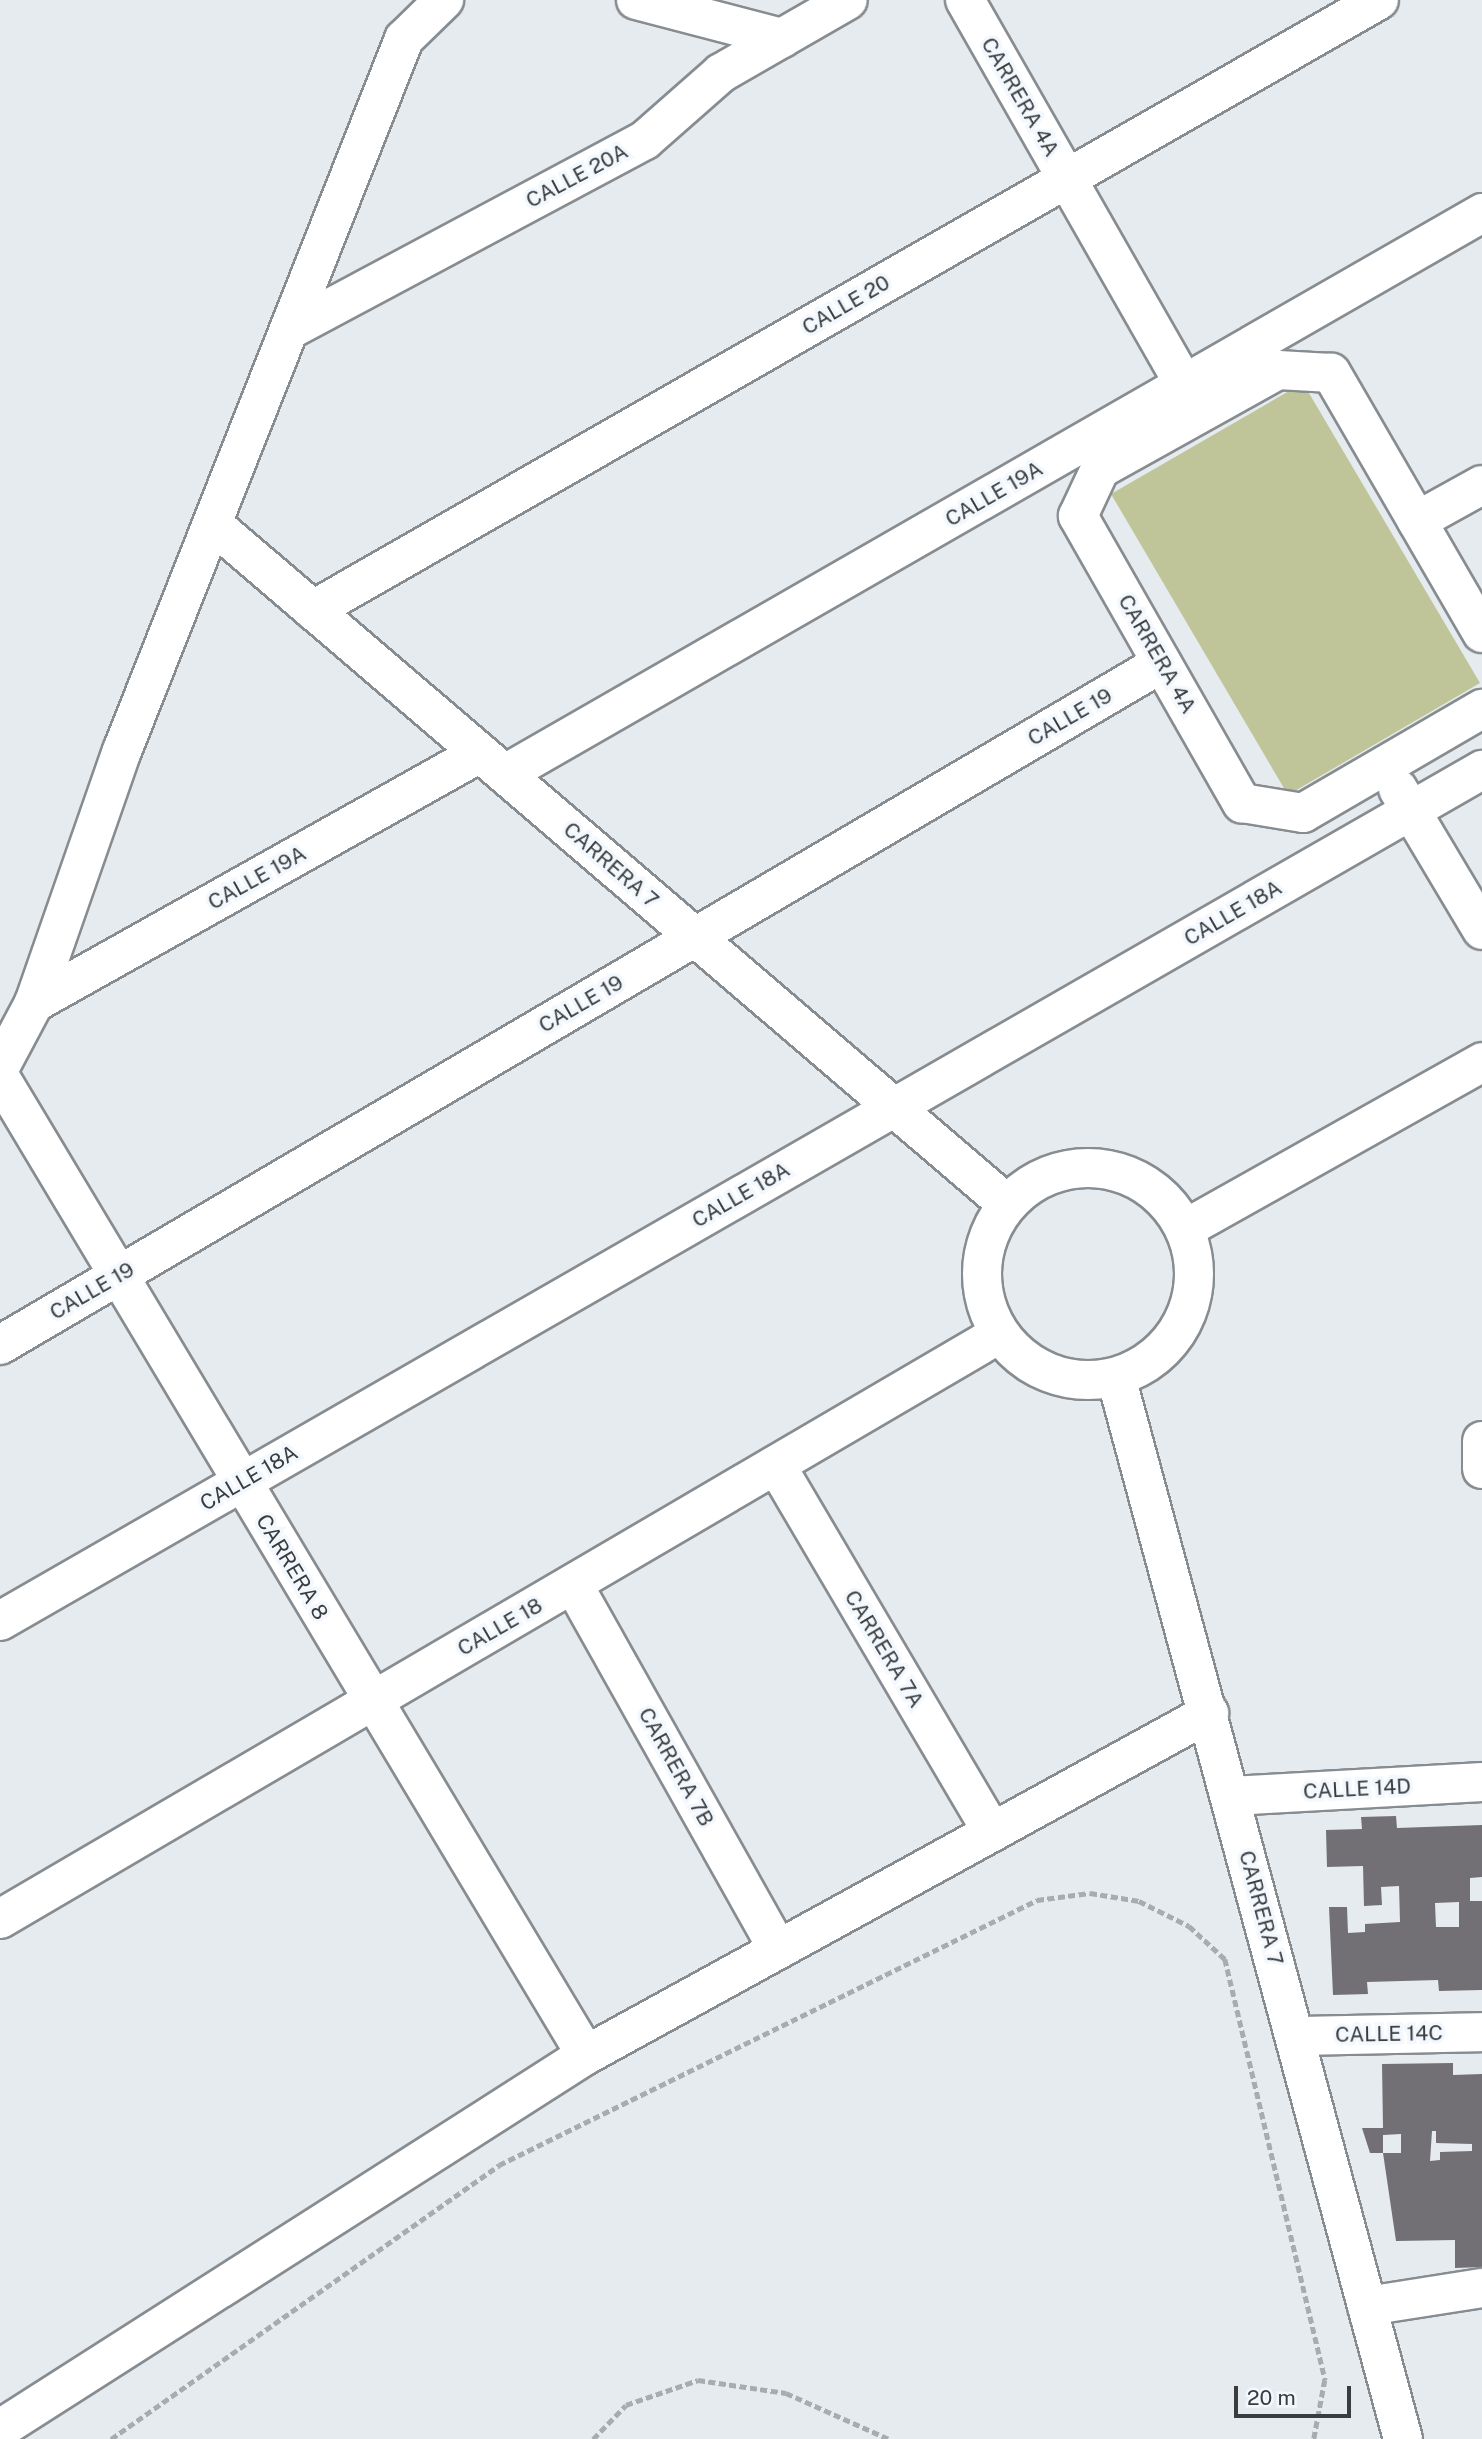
<!DOCTYPE html>
<style>
body{margin:0}
#map{position:relative;width:1482px;height:2439px;overflow:hidden;background:#e5ebef;font-family:"Public Sans",sans-serif}
div>[style]{position:absolute}
[style*='--x']{left:calc(var(--x)*1px);top:calc(var(--y)*1px);width:calc(var(--w)*1px);rotate:calc(var(--a)*1deg)}
.green>*{inset:0;background:#bfc598}
.building>*{inset:0;background:#727075}
.path>*{height:4.5px;margin-top:-2.25px;transform-origin:0;background:repeating-linear-gradient(90deg,#a7acaf 0 7px,transparent 0 10.5px)}
.roads{filter:drop-shadow(2px 0 #878c90) drop-shadow(-2px 0 #878c90) drop-shadow(0 2px #878c90) drop-shadow(0 -2px #878c90)}
.street>*{height:38px;margin:-19px;padding:0 19px;transform-origin:19px;border-radius:19px;background:#fff}
.street>.ring{margin:-19px;padding:0;box-sizing:content-box;background:none;border:38px solid #fff;border-radius:50%}
span{translate:-50% -50%;white-space:nowrap;text-align:center;line-height:1.15;-webkit-text-stroke:7px #f2f8fd;paint-order:stroke}
.street-label{font-size:21px;color:#3a3c3e}
.scale{position:absolute;left:1234px;top:2386px;width:117px;height:32px;box-sizing:border-box;border:4px solid #3a3c3e;border-top:0;padding-left:9px;font-size:21px;line-height:24px;white-space:nowrap;color:#3a3c3e;-webkit-text-stroke:5px #f2f8fd;paint-order:stroke}
</style>
<div id="map">
<div class="green">
<div style="clip-path:polygon(1303px 383px,1480px 683px,1288px 795px,1111px 494px)"></div>
</div>
<div class="building">
<div style="clip-path:polygon(evenodd,1396px 1816px,1397px 1828px,1482px 1825px,1482px 1877px,1470px 1878px,1470px 1901px,1482px 1901px,1482px 1990px,1439px 1991px,1438px 1980px,1402px 1981px,1367px 1982px,1368px 1994px,1333px 1995px,1329px 1907px,1347px 1907px,1348px 1933px,1365px 1932px,1365px 1924px,1400px 1922px,1399px 1886px,1381px 1887px,1382px 1905px,1364px 1906px,1363px 1866px,1327px 1867px,1326px 1830px,1362px 1829px,1361px 1817px,1396px 1816px,1459px 1902px,1459px 1927px,1436px 1927px,1435px 1903px,1459px 1902px)"></div>
<div style="clip-path:polygon(evenodd,1453px 2063px,1453px 2075px,1482px 2074px,1482px 2267px,1455px 2268px,1455px 2240px,1396px 2241px,1383px 2153px,1401px 2153px,1401px 2134px,1383px 2135px,1383px 2153px,1370px 2153px,1362px 2128px,1383px 2128px,1382px 2064px,1453px 2063px,1432px 2131px,1436px 2131px,1436px 2143px,1472px 2144px,1472px 2151px,1440px 2152px,1440px 2160px,1430px 2161px,1432px 2131px)"></div>
</div>
<div class="path">
<div style="--x:111;--y:2439;--w:475;--a:-35.2"></div>
<div style="--x:499;--y:2165;--w:600;--a:-26.22"></div>
<div style="--x:1037;--y:1900;--w:53;--a:-7.5"></div>
<div style="--x:1090;--y:1893;--w:50;--a:9.3"></div>
<div style="--x:1139;--y:1901;--w:56;--a:26.6"></div>
<div style="--x:1189;--y:1926;--w:49;--a:42.5"></div>
<div style="--x:1225;--y:1959;--w:433;--a:76.6"></div>
<div style="--x:1325;--y:2380;--w:60;--a:100.6"></div>
<div style="--x:593;--y:2439;--w:47;--a:-45.9"></div>
<div style="--x:626;--y:2405;--w:76;--a:-19.1"></div>
<div style="--x:698;--y:2380;--w:89;--a:8.4"></div>
<div style="--x:786;--y:2393;--w:113;--a:24.1"></div>
</div>
<div class="roads">
<div class="street">
<div style="--x:636;--y:0;--w:151;--a:14.6"></div>
<div style="--x:965;--y:0;--w:466;--a:60.3"></div>
<div style="--x:291;--y:329;--w:401;--a:-28.1"></div>
<div style="--x:645;--y:140;--w:101;--a:-41.4"></div>
<div style="--x:721;--y:73;--w:146;--a:-29.9"></div>
<div style="--x:1417;--y:521;--w:74;--a:-29"></div>
<div style="--x:215;--y:526;--w:1043;--a:40.57"></div>
<div style="--x:313;--y:610;--w:1228;--a:-29.78"></div>
<div style="--x:1482;--y:633;--w:301;--a:-120.1"></div>
<div style="--x:1331;--y:373;--w:53;--a:-176.8"></div>
<div style="--x:1278;--y:370;--w:204;--a:150.9"></div>
<div style="--x:1100;--y:469;--w:52;--a:115.1"></div>
<div style="--x:1078;--y:516;--w:331;--a:60.3"></div>
<div style="--x:1242;--y:803;--w:62;--a:9.3"></div>
<div style="--x:1303;--y:813;--w:207;--a:-30.2"></div>
<div style="--x:505;--y:774;--w:1127;--a:-29.86"></div>
<div style="--x:1398;--y:789;--w:164;--a:59.2"></div>
<div style="--x:34;--y:1003;--w:511;--a:-29.27"></div>
<div style="--x:0;--y:1067;--w:72;--a:-62"></div>
<div style="--x:34;--y:1003;--w:267;--a:-70.8"></div>
<div style="--x:122;--y:751;--w:766;--a:-68.39"></div>
<div style="--x:404;--y:39;--w:56;--a:-44.3"></div>
<div style="--x:0;--y:1077;--w:1140;--a:59.07"></div>
<div class="ring" style="left:982px;top:1168px;width:174px;height:174px"></div>
<div style="--x:1185;--y:1229;--w:341;--a:-29.3"></div>
<div style="--x:0;--y:1345;--w:1347;--a:-30.41"></div>
<div style="--x:1116;--y:1377;--w:1100;--a:74.88"></div>
<div style="--x:1482;--y:1441;--w:28;--a:90"></div>
<div style="--x:776;--y:1465;--w:426;--a:59.5"></div>
<div style="--x:573;--y:1584;--w:419;--a:60.7"></div>
<div style="--x:0;--y:1621;--w:1709;--a:-29.87"></div>
<div style="--x:1232;--y:1796;--w:250;--a:-3.2"></div>
<div style="--x:0;--y:1919;--w:1158;--a:-30.35"></div>
<div style="--x:1295;--y:2036;--w:187;--a:-1.2"></div>
<div style="--x:1367;--y:2306;--w:116;--a:-8.9"></div>
<div style="--x:0;--y:2429;--w:695;--a:-32.55"></div>
<div style="--x:586;--y:2055;--w:711;--a:-28.76"></div>
</div>
</div>
<div class="street-label">
<span style="left:1020px;top:97px;rotate:60deg">CARRERA 4A</span>
<span style="left:577px;top:176px;rotate:-28deg">CALLE 20A</span>
<span style="left:846px;top:305px;rotate:-30deg">CALLE 20</span>
<span style="left:994px;top:494px;rotate:-30deg">CALLE 19A</span>
<span style="left:1157px;top:654px;rotate:60deg">CARRERA 4A</span>
<span style="left:1070px;top:717px;rotate:-30deg">CALLE 19</span>
<span style="left:611px;top:865px;rotate:41deg">CARRERA 7</span>
<span style="left:257px;top:878px;rotate:-29deg">CALLE 19A</span>
<span style="left:1233px;top:913px;rotate:-30deg">CALLE 18A</span>
<span style="left:581px;top:1004px;rotate:-30deg">CALLE 19</span>
<span style="left:741px;top:1195px;rotate:-30deg">CALLE 18A</span>
<span style="left:92px;top:1291px;rotate:-30deg">CALLE 19</span>
<span style="left:249px;top:1478px;rotate:-30deg">CALLE 18A</span>
<span style="left:292px;top:1567px;rotate:59deg">CARRERA 8</span>
<span style="left:500px;top:1627px;rotate:-30deg">CALLE 18</span>
<span style="left:884px;top:1649px;rotate:59deg">CARRERA 7A</span>
<span style="left:676px;top:1767px;rotate:61deg">CARRERA 7B</span>
<span style="left:1357px;top:1789px;rotate:-3deg">CALLE 14D</span>
<span style="left:1261px;top:1908px;rotate:75deg">CARRERA 7</span>
<span style="left:1389px;top:2034px;rotate:-1deg">CALLE 14C</span>
</div>
<div class="scale">20 m</div>
</div>
